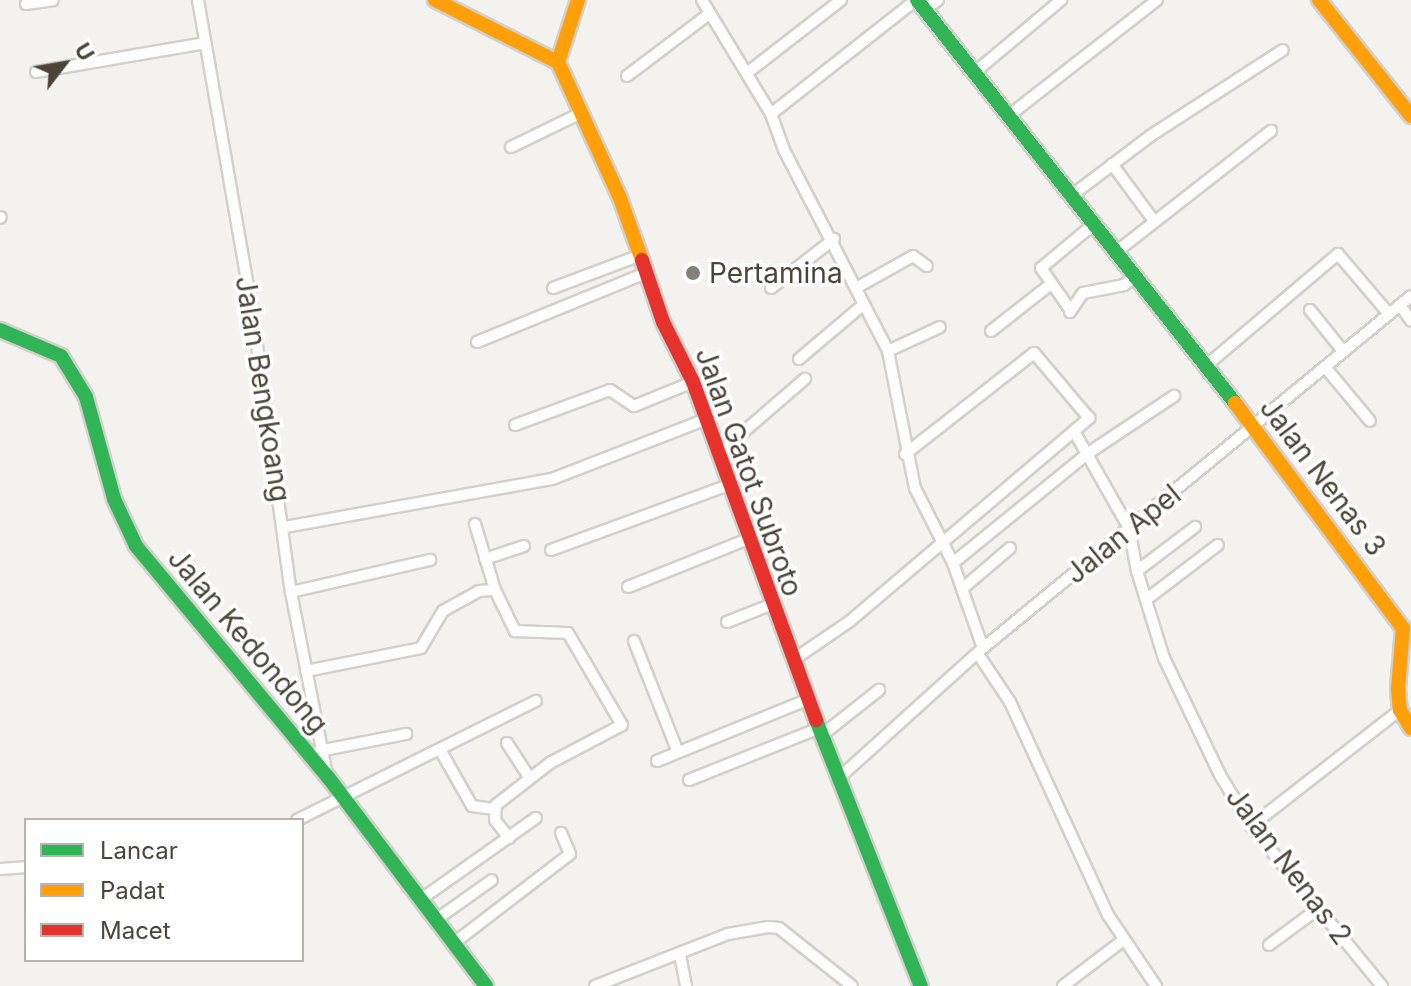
<!DOCTYPE html>
<style>
body{margin:0}
#map{position:relative;width:1411px;height:986px;overflow:hidden;background:#f4f2ee;font-family:Inter,sans-serif}
div>[style]{position:absolute}
[style*='--x']{left:calc(var(--x)*1px);top:calc(var(--y)*1px);width:calc(var(--w)*1px);rotate:calc(var(--a)*1deg)}
.roads{filter:drop-shadow(2px 0 #d2d0cb) drop-shadow(-2px 0 #d2d0cb) drop-shadow(0 2px #d2d0cb) drop-shadow(0 -2px #d2d0cb)}
.street>*{height:10px;margin:-5px;padding:0 5px;transform-origin:5px;border-radius:5px;background:#fdfdfc}
.fast>*{height:14px;margin:-7px;padding:0 7px;transform-origin:7px;border-radius:7px;background:#30b455}
.slow>*{height:14px;margin:-7px;padding:0 7px;transform-origin:7px;border-radius:7px;background:#ff9f0a}
.jam>*{height:14px;margin:-7px;padding:0 7px;transform-origin:7px;border-radius:7px;background:#e5322d}
.dots>*{width:22px;height:22px;translate:-50% -50%;box-sizing:border-box;border:4px solid #fff;border-radius:50%}
span{translate:-50% -50%;white-space:nowrap;text-align:center;line-height:1.15;-webkit-text-stroke:7px #fff;paint-order:stroke}
.poi-label{font-size:28px;color:#4b4439}
.left{translate:0 -50%;text-align:left}
.street-label{font-size:28px;color:#4b4439}
.legend{position:absolute;left:24px;top:818px;width:280px;height:144px;box-sizing:border-box;background:#fff;border:2px solid #b7b4b0;margin:0;padding:10px 14px;list-style:none;font-size:24px;color:#4b4439}
.legend li{display:flex;align-items:center;gap:16px;height:40px}
.legend b{width:40px;border:2px solid #b7b4b0}
.north{position:absolute;left:24px;top:24px;width:80px;height:80px;-webkit-text-stroke:6px #fff;paint-order:stroke;rotate:59deg;font-size:22px;font-weight:700;line-height:32px;text-align:center;color:#4b4439}
.north::after{content:'';display:block;margin:auto;width:28px;height:36px;background:#4b4439;clip-path:polygon(50% 0,100% 100%,50% 72%,0 100%)}
</style>
<div id="map">
<div class="roads">
<div class="street">
<div style="--x:198;--y:0;--w:314;--a:80.1"></div>
<div style="--x:252;--y:309;--w:286;--a:82.2"></div>
<div style="--x:291;--y:592;--w:182;--a:78.9"></div>
<div style="--x:702;--y:0;--w:133;--a:58.8"></div>
<div style="--x:771;--y:114;--w:38;--a:70"></div>
<div style="--x:784;--y:150;--w:226;--a:62.6"></div>
<div style="--x:888;--y:351;--w:140;--a:78.9"></div>
<div style="--x:915;--y:488;--w:84;--a:63.1"></div>
<div style="--x:953;--y:563;--w:90;--a:70.6"></div>
<div style="--x:26;--y:4;--w:27;--a:-8"></div>
<div style="--x:926;--y:9;--w:15;--a:-37"></div>
<div style="--x:36;--y:72;--w:172;--a:-9.7"></div>
<div style="--x:747;--y:73;--w:119;--a:-37.8"></div>
<div style="--x:974;--y:73;--w:114;--a:-40"></div>
<div style="--x:627;--y:76;--w:103;--a:-37.1"></div>
<div style="--x:771;--y:114;--w:184;--a:-38.2"></div>
<div style="--x:1011;--y:114;--w:185;--a:-38"></div>
<div style="--x:511;--y:147;--w:78;--a:-25.9"></div>
<div style="--x:1112;--y:164;--w:71;--a:53.6"></div>
<div style="--x:1071;--y:196;--w:99;--a:-37.2"></div>
<div style="--x:1150;--y:136;--w:158;--a:-32.9"></div>
<div style="--x:0;--y:218;--w:1;--a:-45"></div>
<div style="--x:1116;--y:252;--w:197;--a:-38"></div>
<div style="--x:553;--y:288;--w:91;--a:-20.6"></div>
<div style="--x:771;--y:288;--w:80;--a:-37.9"></div>
<div style="--x:856;--y:288;--w:65;--a:-29.3"></div>
<div style="--x:913;--y:256;--w:17;--a:36"></div>
<div style="--x:1400;--y:305;--w:19;--a:55"></div>
<div style="--x:1069;--y:308;--w:49;--a:-125"></div>
<div style="--x:1041;--y:268;--w:69;--a:-39.7"></div>
<div style="--x:1310;--y:310;--w:53;--a:51.2"></div>
<div style="--x:1070;--y:312;--w:23;--a:-56"></div>
<div style="--x:1083;--y:293;--w:42;--a:-11"></div>
<div style="--x:1124;--y:285;--w:15;--a:-37"></div>
<div style="--x:991;--y:331;--w:76;--a:-38.1"></div>
<div style="--x:477;--y:342;--w:180;--a:-22.2"></div>
<div style="--x:888;--y:351;--w:57;--a:-24.8"></div>
<div style="--x:799;--y:359;--w:84;--a:-40.2"></div>
<div style="--x:1207;--y:365;--w:172;--a:-40.3"></div>
<div style="--x:1338;--y:254;--w:79;--a:49.6"></div>
<div style="--x:1325;--y:367;--w:70;--a:50.2"></div>
<div style="--x:515;--y:425;--w:101;--a:-20.2"></div>
<div style="--x:610;--y:390;--w:29;--a:34"></div>
<div style="--x:634;--y:406;--w:64;--a:-22.1"></div>
<div style="--x:1075;--y:433;--w:109;--a:60.4"></div>
<div style="--x:1129;--y:528;--w:44;--a:79.5"></div>
<div style="--x:1137;--y:571;--w:91;--a:72.8"></div>
<div style="--x:1164;--y:658;--w:130;--a:64.4"></div>
<div style="--x:1220;--y:775;--w:60;--a:58.7"></div>
<div style="--x:1251;--y:826;--w:207;--a:50.7"></div>
<div style="--x:718;--y:454;--w:115;--a:-40.8"></div>
<div style="--x:475;--y:524;--w:69;--a:73.1"></div>
<div style="--x:285;--y:527;--w:271;--a:-10.2"></div>
<div style="--x:552;--y:479;--w:166;--a:-21.2"></div>
<div style="--x:551;--y:550;--w:186;--a:-20.1"></div>
<div style="--x:485;--y:559;--w:41;--a:-18.4"></div>
<div style="--x:953;--y:563;--w:173;--a:-39.1"></div>
<div style="--x:1087;--y:454;--w:105;--a:-33.7"></div>
<div style="--x:1137;--y:571;--w:73;--a:-37.2"></div>
<div style="--x:628;--y:587;--w:129;--a:-21.8"></div>
<div style="--x:962;--y:589;--w:63;--a:-40.5"></div>
<div style="--x:291;--y:592;--w:143;--a:-13"></div>
<div style="--x:1147;--y:599;--w:89;--a:-37.3"></div>
<div style="--x:727;--y:622;--w:46;--a:-21.6"></div>
<div style="--x:634;--y:641;--w:119;--a:68.4"></div>
<div style="--x:978;--y:654;--w:58;--a:56.3"></div>
<div style="--x:1010;--y:702;--w:234;--a:65.3"></div>
<div style="--x:1108;--y:915;--w:86;--a:55.9"></div>
<div style="--x:793;--y:660;--w:69;--a:-34.4"></div>
<div style="--x:850;--y:621;--w:314;--a:-40.3"></div>
<div style="--x:1089;--y:418;--w:85;--a:-130.2"></div>
<div style="--x:1034;--y:353;--w:164;--a:141.9"></div>
<div style="--x:306;--y:671;--w:117;--a:-11.3"></div>
<div style="--x:421;--y:648;--w:43;--a:-59.3"></div>
<div style="--x:443;--y:611;--w:41;--a:-29.1"></div>
<div style="--x:479;--y:591;--w:16;--a:-4"></div>
<div style="--x:495;--y:590;--w:46;--a:64"></div>
<div style="--x:515;--y:631;--w:53;--a:2.2"></div>
<div style="--x:568;--y:633;--w:107;--a:59.6"></div>
<div style="--x:622;--y:725;--w:81;--a:152.2"></div>
<div style="--x:550;--y:763;--w:68;--a:142.1"></div>
<div style="--x:496;--y:805;--w:15;--a:94"></div>
<div style="--x:495;--y:820;--w:23;--a:52"></div>
<div style="--x:822;--y:735;--w:73;--a:-38.3"></div>
<div style="--x:507;--y:743;--w:40;--a:57.1"></div>
<div style="--x:319;--y:751;--w:89;--a:-11.1"></div>
<div style="--x:442;--y:753;--w:61;--a:60.5"></div>
<div style="--x:472;--y:806;--w:22;--a:8"></div>
<div style="--x:657;--y:761;--w:164;--a:-22.2"></div>
<div style="--x:840;--y:777;--w:193;--a:-42.1"></div>
<div style="--x:983;--y:648;--w:554;--a:-39.43"></div>
<div style="--x:689;--y:780;--w:141;--a:-21.7"></div>
<div style="--x:297;--y:820;--w:267;--a:-26.5"></div>
<div style="--x:1251;--y:826;--w:189;--a:-37.9"></div>
<div style="--x:0;--y:869;--w:26;--a:-4"></div>
<div style="--x:420;--y:900;--w:142;--a:-35.3"></div>
<div style="--x:437;--y:919;--w:67;--a:-35.3"></div>
<div style="--x:454;--y:943;--w:146;--a:-37.5"></div>
<div style="--x:570;--y:854;--w:23;--a:-113"></div>
<div style="--x:1269;--y:945;--w:62;--a:-36.5"></div>
<div style="--x:680;--y:955;--w:32;--a:79"></div>
<div style="--x:595;--y:986;--w:143;--a:-21.4"></div>
<div style="--x:728;--y:934;--w:41;--a:-9.9"></div>
<div style="--x:768;--y:927;--w:11;--a:5"></div>
<div style="--x:779;--y:928;--w:93;--a:38.5"></div>
<div style="--x:1063;--y:986;--w:74;--a:-37.3"></div>
</div>
<div class="fast">
<div style="--x:917;--y:0;--w:513;--a:51.72"></div>
<div style="--x:0;--y:330;--w:66;--a:23.1"></div>
<div style="--x:61;--y:356;--w:48;--a:58.6"></div>
<div style="--x:86;--y:397;--w:106;--a:74.6"></div>
<div style="--x:114;--y:499;--w:52;--a:64.9"></div>
<div style="--x:136;--y:546;--w:300;--a:50.3"></div>
<div style="--x:328;--y:777;--w:262;--a:52.9"></div>
<div style="--x:816;--y:720;--w:286;--a:68.5"></div>
</div>
<div class="slow">
<div style="--x:435;--y:0;--w:138;--a:26.8"></div>
<div style="--x:558;--y:62;--w:149;--a:65.5"></div>
<div style="--x:620;--y:198;--w:66;--a:70.5"></div>
<div style="--x:1319;--y:0;--w:148;--a:51.6"></div>
<div style="--x:558;--y:62;--w:65;--a:-72.1"></div>
<div style="--x:1235;--y:403;--w:281;--a:53.3"></div>
<div style="--x:1403;--y:628;--w:61;--a:94.7"></div>
<div style="--x:1398;--y:689;--w:21;--a:85"></div>
<div style="--x:1400;--y:710;--w:21;--a:59"></div>
</div>
<div class="jam">
<div style="--x:642;--y:260;--w:65;--a:71.3"></div>
<div style="--x:663;--y:322;--w:67;--a:63.4"></div>
<div style="--x:693;--y:382;--w:360;--a:70"></div>
</div>
</div>
<div class="dots">
<div style="left:693px;top:273px;background:#868178"></div>
</div>
<div class="poi-label">
<span class="left" style="left:709px;top:273px">Pertamina</span>
</div>
<div class="street-label">
<span style="left:263px;top:389px;rotate:81deg">Jalan Bengkoang</span>
<span style="left:749px;top:472px;rotate:70deg">Jalan Gatot Subroto</span>
<span style="left:1323px;top:477px;rotate:53deg">Jalan Nenas 3</span>
<span style="left:1123px;top:534px;rotate:-39deg">Jalan Apel</span>
<span style="left:248px;top:641px;rotate:50deg">Jalan Kedondong</span>
<span style="left:1289px;top:866px;rotate:53deg">Jalan Nenas 2</span>
</div>
<ul class="legend">
<li><b style="height:10px;background:#30b455"></b>Lancar</li>
<li><b style="height:10px;background:#ff9f0a"></b>Padat</li>
<li><b style="height:10px;background:#e5322d"></b>Macet</li>
</ul>
<div class="north">U</div>
</div>
